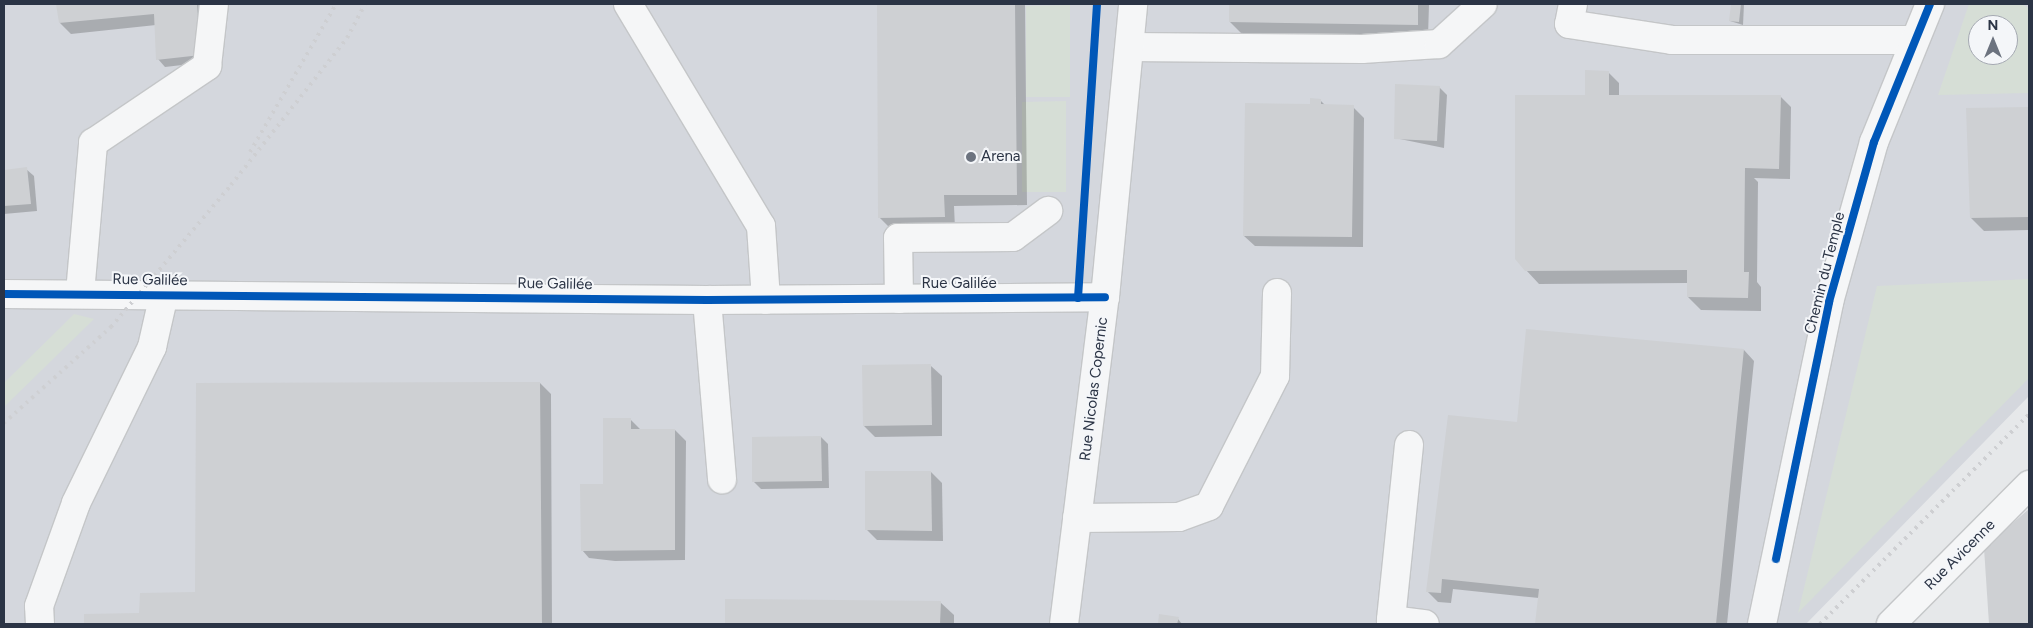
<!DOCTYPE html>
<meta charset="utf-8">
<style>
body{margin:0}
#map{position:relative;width:2033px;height:628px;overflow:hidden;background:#e6e8ea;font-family:Figtree,sans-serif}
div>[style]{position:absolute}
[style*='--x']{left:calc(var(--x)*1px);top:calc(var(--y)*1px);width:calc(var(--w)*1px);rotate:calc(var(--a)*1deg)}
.built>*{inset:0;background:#d4d7dd}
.green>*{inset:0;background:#d6ded6}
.shadow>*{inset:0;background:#0003}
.building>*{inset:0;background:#ced0d3}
.roads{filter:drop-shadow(1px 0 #c4c6c8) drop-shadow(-1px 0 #c4c6c8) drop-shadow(0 1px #c4c6c8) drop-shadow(0 -1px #c4c6c8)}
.minor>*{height:28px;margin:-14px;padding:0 14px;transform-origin:14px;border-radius:14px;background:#f5f6f7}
.rail>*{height:4px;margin-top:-2px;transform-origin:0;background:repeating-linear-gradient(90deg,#cecfd2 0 2.5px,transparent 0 7.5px)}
.cycleway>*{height:8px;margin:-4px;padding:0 4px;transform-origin:4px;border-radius:4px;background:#0057b8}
.dots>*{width:14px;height:14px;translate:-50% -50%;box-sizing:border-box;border:2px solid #f4f6f9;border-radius:50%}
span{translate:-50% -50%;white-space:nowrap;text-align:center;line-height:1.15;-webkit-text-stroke:4px #f4f6f9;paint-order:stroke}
.poi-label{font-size:15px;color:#2b3445}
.left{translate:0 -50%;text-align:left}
.street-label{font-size:15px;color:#2b3445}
.frame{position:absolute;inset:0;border:5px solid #2b3445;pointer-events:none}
.north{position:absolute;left:1968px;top:15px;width:50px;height:50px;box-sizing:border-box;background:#f4f6f9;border:1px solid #a4a8b1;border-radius:50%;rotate:0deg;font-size:14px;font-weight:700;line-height:20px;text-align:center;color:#2b3445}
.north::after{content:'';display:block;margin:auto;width:18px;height:22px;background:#6c737f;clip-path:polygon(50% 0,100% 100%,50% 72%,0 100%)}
</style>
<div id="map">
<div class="built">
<div style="clip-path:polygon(evenodd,4px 4px,2029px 4px,2029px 396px,1806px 624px,4px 624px,4px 4px,1978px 25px,2008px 25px,2008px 55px,1978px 55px,1978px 25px)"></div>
</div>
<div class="green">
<div style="clip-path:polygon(evenodd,1969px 4px,2021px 4px,2029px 8px,2029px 93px,1938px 95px,1969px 4px,1978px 25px,2008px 25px,2008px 55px,1978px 55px,1978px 25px)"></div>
<div style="clip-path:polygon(1070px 5px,1070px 97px,1026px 97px,1026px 6px)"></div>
<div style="clip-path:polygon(1066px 101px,1066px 192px,1022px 192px,1022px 102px)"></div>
<div style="clip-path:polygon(2029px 279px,2029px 378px,1798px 613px,1877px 286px)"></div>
<div style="clip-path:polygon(74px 314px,94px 319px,4px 407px,4px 383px)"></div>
</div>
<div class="shadow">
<div style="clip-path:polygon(58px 4px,206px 4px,208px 62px,165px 67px,158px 59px,156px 25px,71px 34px,60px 23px)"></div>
<div style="clip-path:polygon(878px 4px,1025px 4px,1027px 205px,954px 206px,955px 228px,890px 228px,879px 217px)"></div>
<div style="clip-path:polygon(1230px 4px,1429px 4px,1428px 36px,1241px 33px,1230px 22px)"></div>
<div style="clip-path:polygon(1732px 4px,1744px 4px,1743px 25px,1730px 21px)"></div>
<div style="clip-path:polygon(1608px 72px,1619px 83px,1619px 96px,1780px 96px,1791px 107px,1790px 179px,1754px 178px,1758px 182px,1757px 282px,1761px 287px,1761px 311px,1701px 310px,1688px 297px,1688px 283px,1539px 284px,1526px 270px,1586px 96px)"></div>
<div style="clip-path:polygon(1397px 86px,1439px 87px,1447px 95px,1444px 148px,1395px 138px)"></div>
<div style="clip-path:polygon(1320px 100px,1326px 106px,1353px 107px,1364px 118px,1363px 247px,1255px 246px,1244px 236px,1311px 106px)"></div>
<div style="clip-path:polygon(2029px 108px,2029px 230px,1984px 231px,1971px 218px,1967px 110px)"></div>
<div style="clip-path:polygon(26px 169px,34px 176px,37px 211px,4px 214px,4px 171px)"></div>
<div style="clip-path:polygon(1744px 350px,1754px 361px,1727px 624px,1537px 624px,1539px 598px,1453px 589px,1451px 603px,1438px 602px,1427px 591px,1518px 424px)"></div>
<div style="clip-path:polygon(931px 366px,942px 376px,942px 436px,875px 437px,864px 426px)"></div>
<div style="clip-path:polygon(540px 383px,551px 394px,552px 624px,86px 624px,86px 615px,140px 614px,196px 593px)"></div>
<div style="clip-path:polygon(630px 419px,641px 430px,675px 430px,686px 441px,685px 560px,615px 561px,589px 558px,582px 550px)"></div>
<div style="clip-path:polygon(821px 437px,828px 444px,829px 488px,761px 489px,754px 482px)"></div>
<div style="clip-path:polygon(931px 472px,942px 483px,943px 541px,877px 540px,866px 529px)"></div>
<div style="clip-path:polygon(2029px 510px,2029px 624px,1990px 624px,1985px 548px)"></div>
<div style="clip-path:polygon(726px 600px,940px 602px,954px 615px,954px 624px,726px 624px)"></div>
<div style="clip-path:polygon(1160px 616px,1178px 619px,1182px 624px,1159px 624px)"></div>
</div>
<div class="building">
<div style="clip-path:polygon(56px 4px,197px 4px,201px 55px,156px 60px,154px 14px,59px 23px)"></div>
<div style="clip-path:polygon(877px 4px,1015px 4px,1017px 195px,944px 195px,945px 217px,878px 218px)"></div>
<div style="clip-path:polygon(1229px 4px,1418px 4px,1418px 25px,1229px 22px)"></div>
<div style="clip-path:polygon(1731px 4px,1741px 4px,1739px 22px,1729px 21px)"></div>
<div style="clip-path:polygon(1585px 70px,1609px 71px,1609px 95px,1781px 95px,1779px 169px,1745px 168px,1744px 272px,1749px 272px,1748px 298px,1687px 297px,1687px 270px,1525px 271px,1515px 259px,1515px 95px,1585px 95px)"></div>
<div style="clip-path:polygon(1395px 84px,1440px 86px,1437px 141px,1394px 139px)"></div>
<div style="clip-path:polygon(1310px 98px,1321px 99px,1321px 104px,1354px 105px,1352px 237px,1243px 236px,1245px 103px,1310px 104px)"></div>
<div style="clip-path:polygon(2029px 107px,2029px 217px,1970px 218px,1966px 108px)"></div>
<div style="clip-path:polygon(27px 167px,31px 204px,4px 206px,4px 170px)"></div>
<div style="clip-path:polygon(1526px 329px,1744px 349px,1716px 624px,1535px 624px,1539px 589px,1442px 579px,1441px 593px,1426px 592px,1448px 415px,1517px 422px)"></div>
<div style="clip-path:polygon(931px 364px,932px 425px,863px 426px,862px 365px)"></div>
<div style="clip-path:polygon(540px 382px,542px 624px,84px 624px,84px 614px,139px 613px,140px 593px,195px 592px,196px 383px)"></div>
<div style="clip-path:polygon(603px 418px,631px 418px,631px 429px,675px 429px,675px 550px,581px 551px,580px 484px,603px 484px)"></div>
<div style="clip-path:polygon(821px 436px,822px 481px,752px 482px,752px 437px)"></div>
<div style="clip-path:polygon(865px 471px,931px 471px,932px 531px,865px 530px)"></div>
<div style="clip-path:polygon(2029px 509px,2029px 624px,1989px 624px,1984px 548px)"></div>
<div style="clip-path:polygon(725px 599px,941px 601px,940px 624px,725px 624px)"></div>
<div style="clip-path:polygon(1159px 614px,1179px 617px,1177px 624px,1158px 624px)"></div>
</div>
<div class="roads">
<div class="minor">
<div style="--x:628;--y:4;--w:259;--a:59.1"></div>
<div style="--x:761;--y:226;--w:74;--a:86.1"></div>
<div style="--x:1573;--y:4;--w:20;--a:101"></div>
<div style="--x:1569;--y:24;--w:104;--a:8.8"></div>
<div style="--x:1672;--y:40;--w:242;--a:0"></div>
<div style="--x:1130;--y:47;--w:232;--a:0.5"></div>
<div style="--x:1362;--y:49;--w:77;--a:-3.7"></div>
<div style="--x:1439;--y:44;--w:59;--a:-42.3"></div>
<div style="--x:80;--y:293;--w:151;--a:-85"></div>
<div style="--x:93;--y:143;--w:138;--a:-34"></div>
<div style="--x:207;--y:66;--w:62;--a:-83.6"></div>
<div style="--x:4;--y:294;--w:703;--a:0.49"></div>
<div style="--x:707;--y:300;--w:398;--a:-0.4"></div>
<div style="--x:899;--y:299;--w:61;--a:-90.9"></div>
<div style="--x:898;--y:238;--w:115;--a:-0.5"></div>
<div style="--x:1013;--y:237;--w:44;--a:-36.6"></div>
<div style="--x:707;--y:300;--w:180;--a:85.2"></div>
<div style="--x:1409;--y:445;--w:176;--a:95.9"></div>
<div style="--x:1391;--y:620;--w:34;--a:7"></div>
<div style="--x:1077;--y:518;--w:102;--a:-0.6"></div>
<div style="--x:1179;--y:517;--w:32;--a:-20"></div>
<div style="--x:1209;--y:506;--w:146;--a:-63.1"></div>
<div style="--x:1275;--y:376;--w:83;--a:-88.6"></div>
<div style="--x:40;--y:624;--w:18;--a:-93"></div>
<div style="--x:39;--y:606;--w:109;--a:-70.2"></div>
<div style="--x:76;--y:503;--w:174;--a:-64"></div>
<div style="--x:152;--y:347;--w:54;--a:-77.2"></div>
<div style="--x:1064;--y:624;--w:330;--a:-82.9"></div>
<div style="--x:1105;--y:297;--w:294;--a:-84.5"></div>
<div style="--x:1762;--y:624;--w:329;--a:-78.2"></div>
<div style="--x:1829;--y:302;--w:166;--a:-74.3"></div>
<div style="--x:1874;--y:142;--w:149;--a:-67.9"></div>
<div style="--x:1891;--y:624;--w:196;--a:-45.2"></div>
</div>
</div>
<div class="rail">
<div style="--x:250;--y:152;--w:171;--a:-59.8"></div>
<div style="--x:4;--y:423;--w:144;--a:-41.9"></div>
<div style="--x:111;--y:327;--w:186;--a:-49.8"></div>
<div style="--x:231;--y:185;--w:187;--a:-51.7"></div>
<div style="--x:347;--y:38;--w:38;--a:-62"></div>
<div style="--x:1820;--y:624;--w:296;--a:-45.1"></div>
</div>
<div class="cycleway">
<div style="--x:4;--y:294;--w:703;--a:0.49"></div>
<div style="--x:707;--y:300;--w:398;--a:-0.4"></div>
<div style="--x:1078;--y:298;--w:295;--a:-86.3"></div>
<div style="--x:1776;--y:559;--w:262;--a:-78.3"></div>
<div style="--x:1829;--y:302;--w:166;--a:-74.3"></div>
<div style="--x:1874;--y:142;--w:149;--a:-67.9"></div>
</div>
<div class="dots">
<div style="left:971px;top:157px;background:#6c737f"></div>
</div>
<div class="poi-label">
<span class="left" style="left:981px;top:157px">Arena</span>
</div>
<div class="street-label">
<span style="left:1825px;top:273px;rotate:-76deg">Chemin du Temple</span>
<span style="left:150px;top:280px;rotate:1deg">Rue Galilée</span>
<span style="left:555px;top:284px;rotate:1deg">Rue Galilée</span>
<span style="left:959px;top:284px">Rue Galilée</span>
<span style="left:1094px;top:389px;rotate:-83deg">Rue Nicolas Copernic</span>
<span style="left:1960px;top:555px;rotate:-45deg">Rue Avicenne</span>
</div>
<div class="frame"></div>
<div class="north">N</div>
</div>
